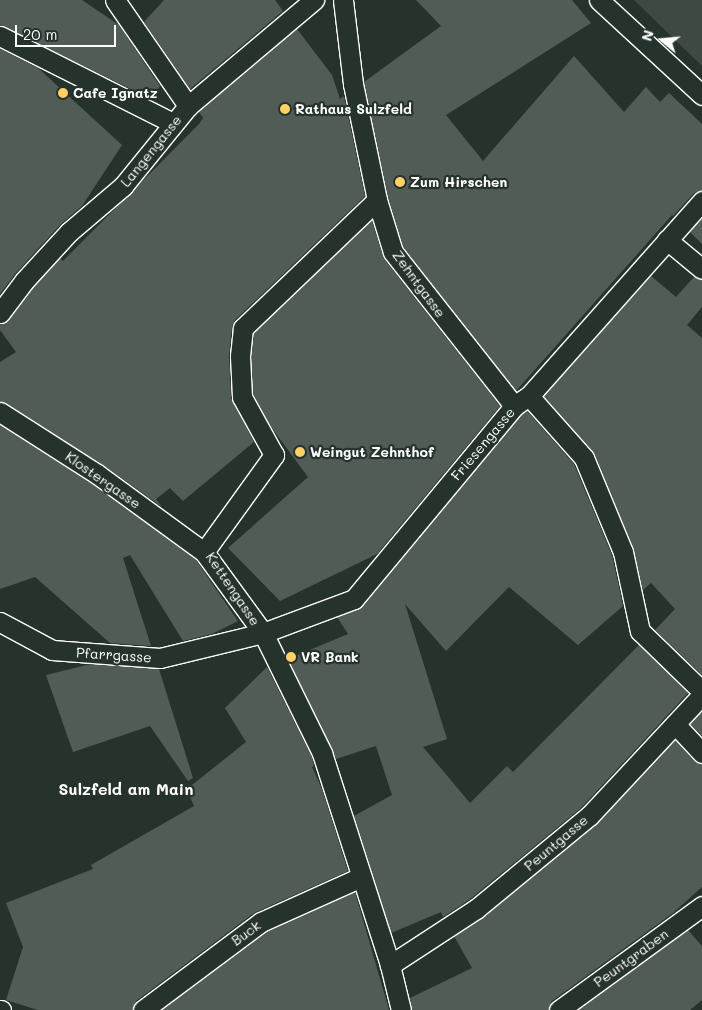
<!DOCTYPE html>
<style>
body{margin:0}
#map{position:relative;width:702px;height:1010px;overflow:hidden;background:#26332d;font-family:Mali,sans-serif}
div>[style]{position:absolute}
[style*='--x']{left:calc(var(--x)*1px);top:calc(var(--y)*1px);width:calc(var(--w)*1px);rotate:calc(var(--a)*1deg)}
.green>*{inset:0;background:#3e4944}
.building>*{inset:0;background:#515c57}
.roads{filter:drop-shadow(1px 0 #fff) drop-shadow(-1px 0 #fff) drop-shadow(0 1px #fff) drop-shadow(0 -1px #fff)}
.lane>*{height:19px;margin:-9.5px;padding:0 9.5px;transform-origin:9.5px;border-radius:9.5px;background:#26332d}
.dots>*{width:14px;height:14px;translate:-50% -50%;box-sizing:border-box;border:2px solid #26332d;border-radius:50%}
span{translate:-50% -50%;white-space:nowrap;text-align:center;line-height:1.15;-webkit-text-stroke:4.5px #26332d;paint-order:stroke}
.poi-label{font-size:14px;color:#fff;font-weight:700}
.left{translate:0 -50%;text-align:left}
.street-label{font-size:14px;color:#fff}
.quarter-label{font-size:16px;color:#fff;font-weight:700}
.north{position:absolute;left:637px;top:15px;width:50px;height:50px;-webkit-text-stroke:4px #26332d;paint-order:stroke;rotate:287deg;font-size:14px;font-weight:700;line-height:20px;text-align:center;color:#fff}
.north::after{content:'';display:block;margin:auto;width:18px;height:22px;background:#fff;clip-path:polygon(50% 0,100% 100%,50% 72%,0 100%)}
.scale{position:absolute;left:15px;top:25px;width:101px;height:22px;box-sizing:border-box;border:2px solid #fff;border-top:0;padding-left:6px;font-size:15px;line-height:18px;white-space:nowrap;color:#fff;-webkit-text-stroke:4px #26332d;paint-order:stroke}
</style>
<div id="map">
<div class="green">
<div style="clip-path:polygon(634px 0,702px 0,702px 66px)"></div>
</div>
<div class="building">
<div style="clip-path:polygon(0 0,82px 0,119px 25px,160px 86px,151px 99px,0 25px)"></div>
<div style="clip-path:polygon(164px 0,275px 0,283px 11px,190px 89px,144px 22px)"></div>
<div style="clip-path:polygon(416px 0,572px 0,591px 23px,446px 115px,483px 161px,574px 56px,624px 112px,646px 87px,660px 102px,669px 93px,702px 124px,702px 190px,694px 193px,673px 216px,672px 215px,516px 391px,403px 247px,388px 197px,364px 82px,441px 26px)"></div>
<div style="clip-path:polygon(297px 29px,332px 75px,340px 99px,344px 96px,365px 196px,235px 320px,232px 326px,229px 356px,231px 398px,254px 442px,183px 501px,170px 488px,156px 499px,162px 507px,103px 465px,0 401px,0 362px,16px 352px,0 330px,0 324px,9px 320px,33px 288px,60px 258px,63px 261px,199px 124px,203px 118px,199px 112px)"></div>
<div style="clip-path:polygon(0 49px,38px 68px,122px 145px,82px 206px,61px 224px,16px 273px,0 294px)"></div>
<div style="clip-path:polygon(702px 218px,702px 244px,690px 232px)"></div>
<div style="clip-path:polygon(372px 221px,384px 259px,500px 406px,377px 554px,280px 601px,228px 548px,308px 477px,271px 427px,253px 394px,251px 356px,254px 333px)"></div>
<div style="clip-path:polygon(651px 276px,676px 297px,694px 277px,702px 280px,702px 307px,687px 325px,702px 338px,702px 675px,655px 630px,675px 609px,651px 583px,643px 590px,633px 548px,594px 453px,544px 396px)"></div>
<div style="clip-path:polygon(527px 411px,574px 464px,612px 555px,623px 606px,578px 645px,509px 587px,446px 651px,405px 604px,447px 739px,423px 747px,470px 803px,507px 766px,513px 772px,639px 645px,688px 693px,581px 808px,469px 900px,443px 917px,441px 912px,391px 933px,354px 816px,392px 795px,376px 746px,336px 759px,288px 659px,348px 634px,337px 617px,363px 606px,522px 414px)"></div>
<div style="clip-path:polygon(0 425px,91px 483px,196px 560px,238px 621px,212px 634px,183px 641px,130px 555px,123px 558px,151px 646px,110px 643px,35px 577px,0 589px)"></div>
<div style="clip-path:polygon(91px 664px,159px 669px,193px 778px,188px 781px,150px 726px,73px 752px,46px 675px)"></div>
<div style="clip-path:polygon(267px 667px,312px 757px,314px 766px,312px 767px,322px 789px,348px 871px,254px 913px,136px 1001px,132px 1010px,38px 1010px,6px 1000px,23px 947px,6px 903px,93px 869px,91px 865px,194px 806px,187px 789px,246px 742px,225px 708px)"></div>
<div style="clip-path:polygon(702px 711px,702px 736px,690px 724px)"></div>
<div style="clip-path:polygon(675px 740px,694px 761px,702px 764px,702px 887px,673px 913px,552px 1001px,548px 1010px,412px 1010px,410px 998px,472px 968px,454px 936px,483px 918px,596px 825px)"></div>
<div style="clip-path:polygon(355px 892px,389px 1010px,162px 1010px,267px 932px)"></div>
<div style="clip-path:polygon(688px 930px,702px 946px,702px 1000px,690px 1010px,578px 1010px)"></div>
</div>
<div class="roads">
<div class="lane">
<div style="--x:115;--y:0;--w:129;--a:55.4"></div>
<div style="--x:343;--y:0;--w:85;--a:83.2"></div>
<div style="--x:353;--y:84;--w:118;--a:78.3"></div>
<div style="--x:377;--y:200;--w:54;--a:72.9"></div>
<div style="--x:393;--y:252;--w:196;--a:51.8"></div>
<div style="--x:599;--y:0;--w:140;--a:42.7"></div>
<div style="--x:0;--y:36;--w:194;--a:26.7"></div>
<div style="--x:667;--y:240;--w:45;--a:39.6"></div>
<div style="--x:0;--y:313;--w:40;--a:-53"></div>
<div style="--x:24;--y:281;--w:67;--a:-47.4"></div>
<div style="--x:69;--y:232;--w:71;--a:-40.4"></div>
<div style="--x:123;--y:186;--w:103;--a:-50.9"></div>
<div style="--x:188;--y:106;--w:165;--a:-40.1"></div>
<div style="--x:529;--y:396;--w:83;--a:48.4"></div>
<div style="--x:584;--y:458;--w:102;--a:67.5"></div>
<div style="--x:623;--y:552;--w:81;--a:77.9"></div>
<div style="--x:640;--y:631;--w:86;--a:44.1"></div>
<div style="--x:0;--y:412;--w:115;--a:32.6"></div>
<div style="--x:97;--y:474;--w:132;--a:36.1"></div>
<div style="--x:204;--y:552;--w:100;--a:53.9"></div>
<div style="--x:263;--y:633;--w:134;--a:63.8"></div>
<div style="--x:322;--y:753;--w:223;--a:72.2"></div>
<div style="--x:390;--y:965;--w:46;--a:76.3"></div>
<div style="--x:204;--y:552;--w:120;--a:-54.2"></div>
<div style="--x:274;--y:455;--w:66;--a:-118.9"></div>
<div style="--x:242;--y:397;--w:41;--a:-92.8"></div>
<div style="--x:240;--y:356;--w:28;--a:-84"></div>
<div style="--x:243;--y:328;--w:185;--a:-43.7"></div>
<div style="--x:0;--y:622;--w:59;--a:28.3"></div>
<div style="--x:52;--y:650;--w:108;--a:4.2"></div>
<div style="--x:160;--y:658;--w:106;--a:-13.6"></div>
<div style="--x:263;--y:633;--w:97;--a:-20.5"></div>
<div style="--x:354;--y:599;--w:251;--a:-50.3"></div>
<div style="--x:514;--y:406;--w:18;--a:-34"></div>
<div style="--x:529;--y:396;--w:261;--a:-48.4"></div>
<div style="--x:675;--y:724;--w:40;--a:47"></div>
<div style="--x:390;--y:965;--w:103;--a:-33.1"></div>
<div style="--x:476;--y:909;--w:146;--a:-39.5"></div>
<div style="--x:589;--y:816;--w:166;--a:-47"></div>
<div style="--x:0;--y:1010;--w:1;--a:0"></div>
<div style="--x:143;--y:1010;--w:147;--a:-36.7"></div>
<div style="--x:261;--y:922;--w:110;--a:-24.2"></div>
<div style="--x:559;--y:1010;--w:177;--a:-36"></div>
</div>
</div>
<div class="dots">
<div style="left:63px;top:93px;background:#ffd166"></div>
<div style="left:285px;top:109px;background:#ffd166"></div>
<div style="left:400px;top:182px;background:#ffd166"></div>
<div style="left:300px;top:452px;background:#ffd166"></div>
<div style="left:291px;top:657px;background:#ffd166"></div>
</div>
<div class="poi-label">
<span class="left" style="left:73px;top:93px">Cafe Ignatz</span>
<span class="left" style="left:295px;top:109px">Rathaus Sulzfeld</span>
<span class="left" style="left:410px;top:182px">Zum Hirschen</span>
<span class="left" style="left:310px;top:452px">Weingut Zehnthof</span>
<span class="left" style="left:301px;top:657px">VR Bank</span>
</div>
<div class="street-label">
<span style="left:151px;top:151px;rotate:-51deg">Langengasse</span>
<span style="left:419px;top:284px;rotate:54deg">Zehntgasse</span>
<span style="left:483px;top:444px;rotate:-50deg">Friesengasse</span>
<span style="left:103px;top:480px;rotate:35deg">Klostergasse</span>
<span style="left:233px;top:589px;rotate:56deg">Kettengasse</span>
<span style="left:114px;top:655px;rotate:4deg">Pfarrgasse</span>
<span style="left:556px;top:843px;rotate:-40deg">Peuntgasse</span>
<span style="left:246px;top:933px;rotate:-36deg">Buck</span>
<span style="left:631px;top:958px;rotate:-36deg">Peuntgraben</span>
</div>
<div class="quarter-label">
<span style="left:126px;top:789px">Sulzfeld am Main</span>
</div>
<div class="north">N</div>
<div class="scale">20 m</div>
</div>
